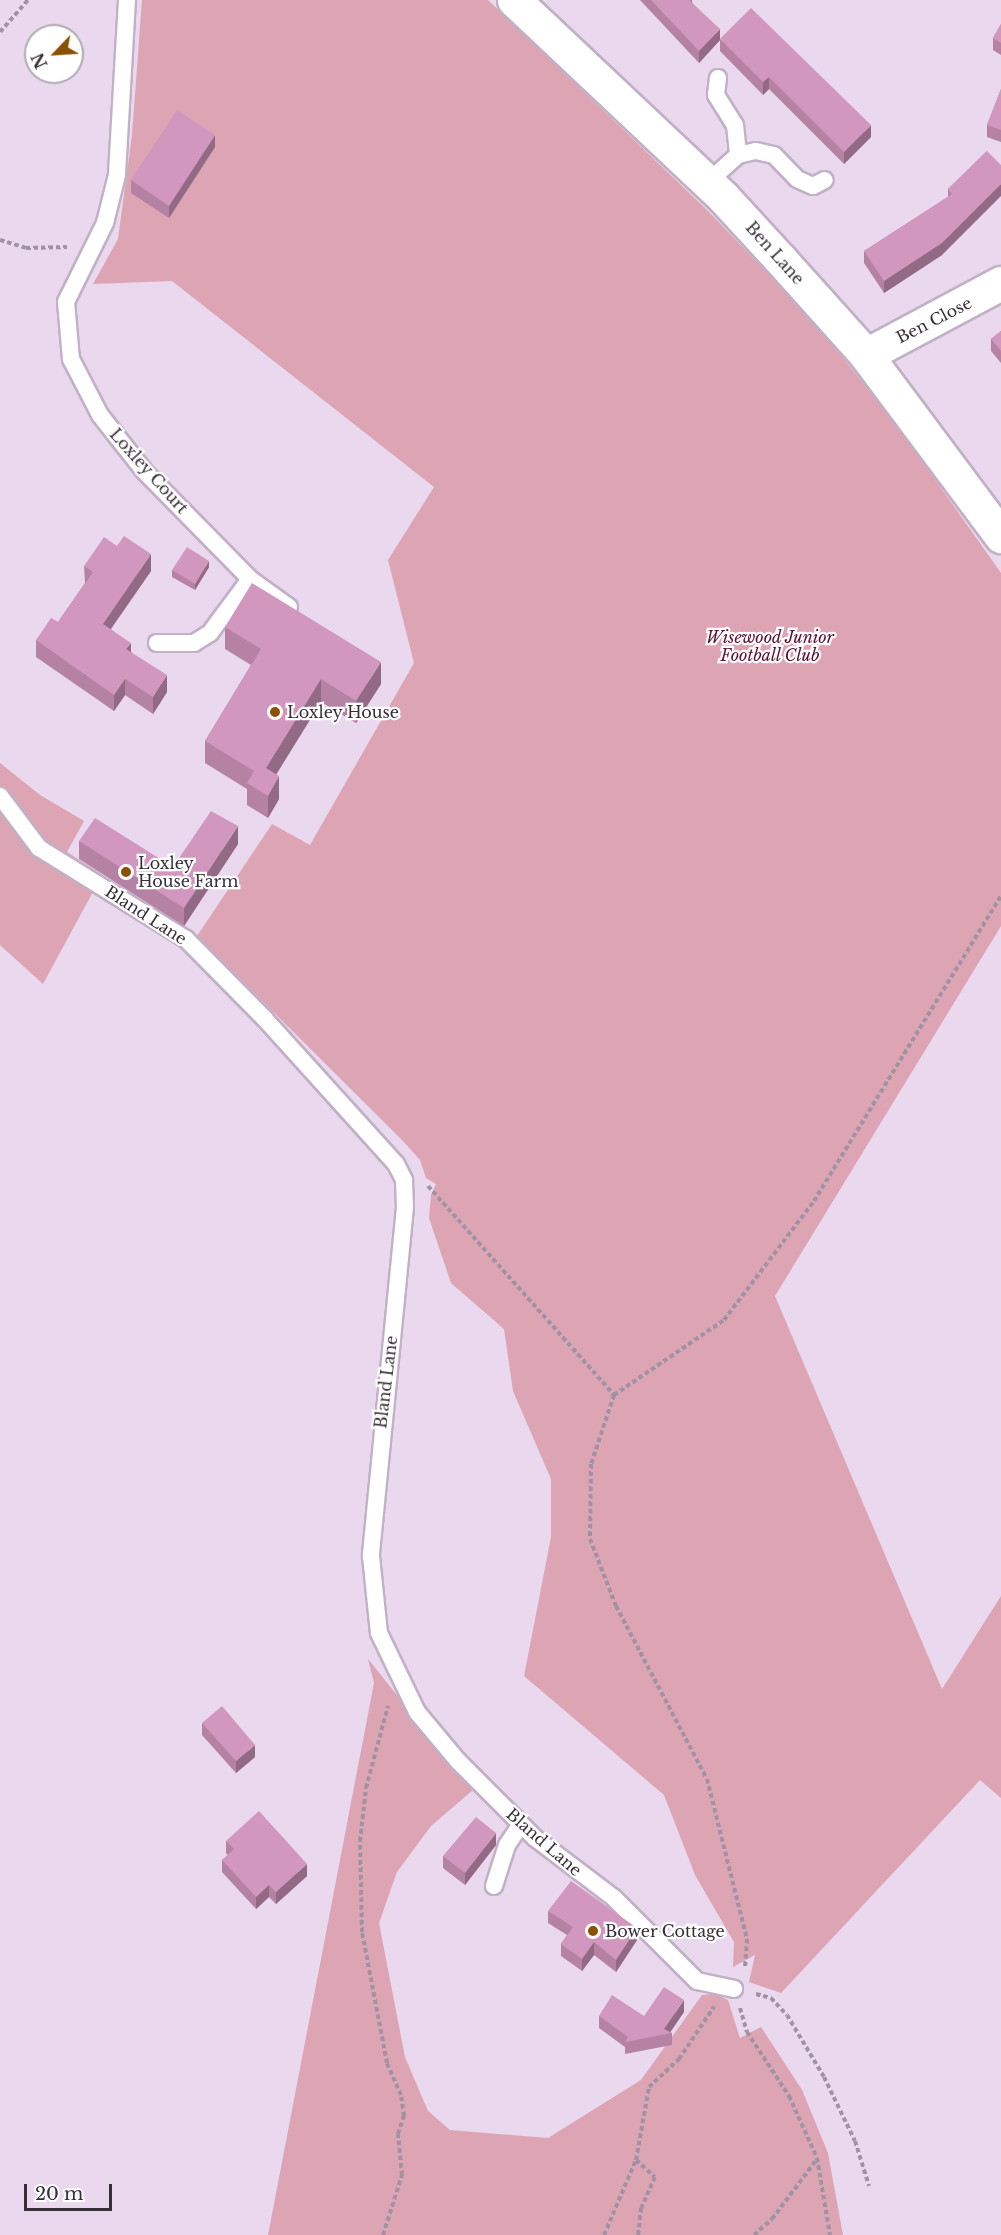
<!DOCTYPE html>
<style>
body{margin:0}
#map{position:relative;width:1001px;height:2235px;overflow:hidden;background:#e9d8ee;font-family:"Libre Baskerville",serif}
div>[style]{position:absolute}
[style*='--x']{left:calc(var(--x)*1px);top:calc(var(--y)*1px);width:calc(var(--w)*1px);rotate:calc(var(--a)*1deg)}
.green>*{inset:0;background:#dda4b3}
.path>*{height:4px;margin-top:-2px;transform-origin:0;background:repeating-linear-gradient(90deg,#9f92a3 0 4.5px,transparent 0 7.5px)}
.roads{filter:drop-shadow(2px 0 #c2b1c6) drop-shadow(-2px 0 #c2b1c6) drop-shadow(0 2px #c2b1c6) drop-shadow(0 -2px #c2b1c6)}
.lane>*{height:16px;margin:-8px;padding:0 8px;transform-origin:8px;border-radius:8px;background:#fff}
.street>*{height:33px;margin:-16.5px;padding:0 16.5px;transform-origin:16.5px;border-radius:16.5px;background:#fff}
.secondary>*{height:33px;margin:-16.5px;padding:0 16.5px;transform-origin:16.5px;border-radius:16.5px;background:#fff}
.wall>*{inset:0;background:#b582a3}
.shaded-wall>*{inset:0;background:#936a85}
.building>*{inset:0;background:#d297be}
.dots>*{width:16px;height:16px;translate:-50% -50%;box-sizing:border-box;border:3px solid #fff;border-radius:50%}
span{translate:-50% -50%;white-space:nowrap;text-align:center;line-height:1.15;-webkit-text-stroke:4.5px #fff;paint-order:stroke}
.street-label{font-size:16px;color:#362f37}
.park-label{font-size:16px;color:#5e0d2f;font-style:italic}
.poi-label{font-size:16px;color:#362f37}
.left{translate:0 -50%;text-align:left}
.north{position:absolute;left:24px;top:24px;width:60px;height:60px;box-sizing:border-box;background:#fff;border:2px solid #afacaf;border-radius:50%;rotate:245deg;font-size:16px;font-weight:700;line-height:24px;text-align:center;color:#362f37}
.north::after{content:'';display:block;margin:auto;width:21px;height:27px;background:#895104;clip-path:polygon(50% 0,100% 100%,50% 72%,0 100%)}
.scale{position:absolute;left:24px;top:2184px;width:88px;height:27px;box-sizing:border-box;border:3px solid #362f37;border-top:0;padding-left:8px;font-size:18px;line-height:21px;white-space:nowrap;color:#362f37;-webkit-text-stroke:4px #fff;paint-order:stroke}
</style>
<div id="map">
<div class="green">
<div style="clip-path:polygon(142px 0,488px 0,708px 211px,818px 326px,900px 430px,1001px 573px,1001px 926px,775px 1296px,942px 1689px,1001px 1596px,1001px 1798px,980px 1780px,781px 1993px,749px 1982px,755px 1955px,733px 1967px,734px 1942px,695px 1875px,664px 1795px,524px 1676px,551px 1537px,551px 1479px,513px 1391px,504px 1329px,451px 1283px,429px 1218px,431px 1195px,436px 1184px,426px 1178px,420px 1160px,403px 1141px,197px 936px,272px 824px,310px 845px,414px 663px,388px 560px,434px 487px,172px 281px,93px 284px,118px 239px,132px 135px)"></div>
<div style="clip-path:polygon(0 763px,40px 795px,84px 821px,67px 852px,98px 872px,94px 890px,43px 984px,0 945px)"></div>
<div style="clip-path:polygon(368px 1659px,473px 1790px,431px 1826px,397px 1872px,379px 1923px,405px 2057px,428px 2111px,450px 2130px,548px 2138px,641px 2080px,702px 1995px,715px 1994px,728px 2000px,740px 2038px,761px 2027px,802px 2090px,828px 2153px,843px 2235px,268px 2235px,374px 1683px)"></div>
</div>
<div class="path">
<div style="--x:0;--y:32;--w:43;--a:-48.8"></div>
<div style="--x:0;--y:240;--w:27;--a:17"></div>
<div style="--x:26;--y:248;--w:41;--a:-1.4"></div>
<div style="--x:428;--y:1186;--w:280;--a:48.3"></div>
<div style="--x:614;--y:1395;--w:73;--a:108.4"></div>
<div style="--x:591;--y:1464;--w:75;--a:90.8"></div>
<div style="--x:590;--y:1539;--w:72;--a:68.8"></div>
<div style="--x:616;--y:1606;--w:195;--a:62.3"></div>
<div style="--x:707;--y:1779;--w:165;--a:76"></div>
<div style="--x:747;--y:1939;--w:30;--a:94"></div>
<div style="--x:614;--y:1395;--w:133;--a:-34.3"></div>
<div style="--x:724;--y:1320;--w:149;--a:-52.9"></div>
<div style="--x:814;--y:1201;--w:358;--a:-58.5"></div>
<div style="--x:756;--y:1994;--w:16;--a:15"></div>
<div style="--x:771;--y:1998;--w:23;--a:47"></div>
<div style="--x:787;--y:2015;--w:72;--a:59.2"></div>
<div style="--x:824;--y:2077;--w:71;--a:64.2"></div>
<div style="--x:855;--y:2141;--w:47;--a:72.7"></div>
<div style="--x:740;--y:2008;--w:25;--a:74"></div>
<div style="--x:747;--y:2032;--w:77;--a:56.7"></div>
<div style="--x:789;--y:2096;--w:68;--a:65.7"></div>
<div style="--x:817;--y:2158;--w:78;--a:80.4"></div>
<div style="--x:636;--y:2160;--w:25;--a:42"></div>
<div style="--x:655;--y:2177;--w:34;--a:114"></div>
<div style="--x:641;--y:2208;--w:27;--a:96"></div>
<div style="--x:383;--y:2235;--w:63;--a:-72.4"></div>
<div style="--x:402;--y:2175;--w:41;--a:-95.6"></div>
<div style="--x:398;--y:2134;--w:19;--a:-72"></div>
<div style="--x:404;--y:2116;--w:21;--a:-98"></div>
<div style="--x:401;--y:2095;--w:35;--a:-114"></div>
<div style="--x:387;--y:2063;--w:133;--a:-100.8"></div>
<div style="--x:362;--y:1932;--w:91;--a:-91.3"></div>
<div style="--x:360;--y:1841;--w:53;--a:-83.5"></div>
<div style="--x:366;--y:1788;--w:85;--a:-75"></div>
<div style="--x:604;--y:2235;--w:82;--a:-66.9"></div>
<div style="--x:636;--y:2160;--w:74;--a:-79.9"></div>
<div style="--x:649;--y:2087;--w:41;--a:-43"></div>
<div style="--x:679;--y:2059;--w:63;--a:-56.1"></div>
<div style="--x:754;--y:2235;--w:24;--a:-42"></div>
<div style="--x:772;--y:2219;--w:75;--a:-53.1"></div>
</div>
<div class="roads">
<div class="lane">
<div style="--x:127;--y:0;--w:175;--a:93.3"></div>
<div style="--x:117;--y:175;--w:49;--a:104"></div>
<div style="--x:105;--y:223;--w:88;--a:116.3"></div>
<div style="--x:66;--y:302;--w:57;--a:85"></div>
<div style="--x:71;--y:359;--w:63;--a:62.6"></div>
<div style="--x:100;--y:415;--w:71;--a:51.8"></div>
<div style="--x:144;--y:471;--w:151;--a:45.5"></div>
<div style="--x:250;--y:579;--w:48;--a:35.7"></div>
<div style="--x:718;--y:78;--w:17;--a:97"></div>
<div style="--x:716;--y:95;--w:36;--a:58"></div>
<div style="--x:735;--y:125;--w:30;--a:84"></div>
<div style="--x:708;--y:182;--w:40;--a:-42"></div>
<div style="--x:738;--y:155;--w:18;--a:-13"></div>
<div style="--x:756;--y:151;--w:18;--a:13"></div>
<div style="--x:774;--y:155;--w:33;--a:46"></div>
<div style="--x:797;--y:179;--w:17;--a:24"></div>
<div style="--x:813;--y:186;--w:13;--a:-27"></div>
<div style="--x:157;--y:643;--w:37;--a:0"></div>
<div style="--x:194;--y:643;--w:19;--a:-32"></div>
<div style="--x:210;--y:633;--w:67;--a:-53.5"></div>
<div style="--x:0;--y:796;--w:65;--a:53.1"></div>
<div style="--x:39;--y:848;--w:173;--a:31.8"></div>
<div style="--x:186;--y:939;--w:111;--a:45.4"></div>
<div style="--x:264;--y:1018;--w:197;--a:47.9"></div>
<div style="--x:396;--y:1164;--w:18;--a:63"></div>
<div style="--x:404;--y:1180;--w:27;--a:88"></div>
<div style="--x:405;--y:1207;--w:351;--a:95.6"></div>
<div style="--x:371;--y:1556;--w:77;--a:84.1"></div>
<div style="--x:379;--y:1633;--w:88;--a:64.3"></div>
<div style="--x:417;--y:1712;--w:64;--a:50.1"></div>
<div style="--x:458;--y:1761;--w:109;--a:45"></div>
<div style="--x:535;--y:1838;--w:99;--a:37.2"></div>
<div style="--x:614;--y:1898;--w:117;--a:45"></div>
<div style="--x:697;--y:1981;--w:38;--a:12"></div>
<div style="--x:494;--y:1886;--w:43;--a:-72.4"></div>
<div style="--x:507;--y:1845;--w:25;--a:-56"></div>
</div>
<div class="street">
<div style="--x:866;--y:355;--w:153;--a:-28.1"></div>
</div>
<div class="secondary">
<div style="--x:514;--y:0;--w:287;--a:43.3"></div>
<div style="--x:723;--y:197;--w:84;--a:47.4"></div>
<div style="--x:780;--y:259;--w:129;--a:48.1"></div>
<div style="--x:866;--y:355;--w:226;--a:53.3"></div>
</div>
</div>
<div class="wall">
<div style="clip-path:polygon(640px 0,692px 0,692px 2px,720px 40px,699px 63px)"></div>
<div style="clip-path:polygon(1001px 24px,1001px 55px,993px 50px,993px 38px)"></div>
<div style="clip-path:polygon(720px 39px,871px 137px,844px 164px,769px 89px,763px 95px,720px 51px)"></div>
<div style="clip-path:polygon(1001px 89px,1001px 142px,987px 137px,987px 125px)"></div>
<div style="clip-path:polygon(215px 147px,169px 218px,131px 193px,131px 180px)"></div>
<div style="clip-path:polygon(987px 151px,942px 255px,884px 293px,864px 263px,864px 251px,948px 197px,948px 189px)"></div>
<div style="clip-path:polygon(1001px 331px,1001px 363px,991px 351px,991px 339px)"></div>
<div style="clip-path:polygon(84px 566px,151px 571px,111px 629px,167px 692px,153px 714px,125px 695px,114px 711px,36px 657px,36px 640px,58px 622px,85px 583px)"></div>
<div style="clip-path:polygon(209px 567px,195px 590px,172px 577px,172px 570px)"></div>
<div style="clip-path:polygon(225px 627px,381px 684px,356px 723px,321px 702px,276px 774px,279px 799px,268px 818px,247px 805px,247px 789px,205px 763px,205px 741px,251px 665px,225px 649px)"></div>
<div style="clip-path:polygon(79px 841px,173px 867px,238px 844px,184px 926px,79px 859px)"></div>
<div style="clip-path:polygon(202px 1723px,255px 1757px,236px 1773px,202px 1735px)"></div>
<div style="clip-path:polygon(226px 1841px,307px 1876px,276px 1904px,269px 1897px,256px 1909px,222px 1872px,222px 1860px,228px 1855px,226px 1853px)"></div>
<div style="clip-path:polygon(496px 1845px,465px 1885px,443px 1868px,443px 1856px)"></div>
<div style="clip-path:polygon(548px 1911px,637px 1940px,616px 1972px,594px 1955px,582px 1971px,561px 1956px,561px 1944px,567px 1935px,548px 1923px)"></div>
<div style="clip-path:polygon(684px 2012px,670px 2032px,672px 2033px,672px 2045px,625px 2054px,625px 2047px,599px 2028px,599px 2016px,644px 2016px)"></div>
</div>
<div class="shaded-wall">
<div style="clip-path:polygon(720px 29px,720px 40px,699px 63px,699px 51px)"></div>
<div style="clip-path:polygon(769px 77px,769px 89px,763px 95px,763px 82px)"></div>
<div style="clip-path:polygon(871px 125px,871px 137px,844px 164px,844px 152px)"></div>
<div style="clip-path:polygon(215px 135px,215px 147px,169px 218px,169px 206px)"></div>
<div style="clip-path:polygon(1001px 184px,1001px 196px,942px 255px,884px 293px,884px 281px)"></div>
<div style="clip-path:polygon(151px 554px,151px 571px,103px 640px,103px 624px)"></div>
<div style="clip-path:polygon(209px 561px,209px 567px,195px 590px,195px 584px)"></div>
<div style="clip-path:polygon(131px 643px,131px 659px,126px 649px)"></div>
<div style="clip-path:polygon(381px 662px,381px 684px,356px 723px,356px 701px)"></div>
<div style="clip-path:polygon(167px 675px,167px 692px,153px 714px,153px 697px)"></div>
<div style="clip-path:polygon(125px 679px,125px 695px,114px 711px,114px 695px)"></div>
<div style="clip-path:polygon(321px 679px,321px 702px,266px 791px,266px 768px)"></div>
<div style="clip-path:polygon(279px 776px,279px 799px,268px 818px,268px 796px)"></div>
<div style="clip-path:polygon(238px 826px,238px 844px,184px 926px,184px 908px)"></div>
<div style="clip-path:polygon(255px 1745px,255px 1757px,236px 1773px,236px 1761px)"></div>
<div style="clip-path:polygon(496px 1833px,496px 1845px,465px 1885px,465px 1873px)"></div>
<div style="clip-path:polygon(307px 1864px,307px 1876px,276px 1904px,276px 1892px)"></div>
<div style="clip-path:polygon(269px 1885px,269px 1897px,256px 1909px,256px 1897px)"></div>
<div style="clip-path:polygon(637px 1928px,637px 1940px,616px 1972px,616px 1960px)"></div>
<div style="clip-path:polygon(594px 1942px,594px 1955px,582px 1971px,582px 1959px)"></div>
<div style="clip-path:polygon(684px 2000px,684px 2012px,669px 2034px,664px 2029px)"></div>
</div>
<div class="building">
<div style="clip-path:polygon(651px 0,689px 0,720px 29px,699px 51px)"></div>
<div style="clip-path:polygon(751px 8px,871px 125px,844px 152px,769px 77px,763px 82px,720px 39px)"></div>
<div style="clip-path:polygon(1001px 24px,1001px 43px,993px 38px)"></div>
<div style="clip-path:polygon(1001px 89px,1001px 130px,987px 125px)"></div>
<div style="clip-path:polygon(177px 110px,215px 135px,169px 206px,131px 180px)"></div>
<div style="clip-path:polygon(987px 151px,1001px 165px,1001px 184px,942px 243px,884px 281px,864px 251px,952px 194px,948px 189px)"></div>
<div style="clip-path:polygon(1001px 331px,1001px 351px,991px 339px)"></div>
<div style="clip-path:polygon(124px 536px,151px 554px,103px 624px,131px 643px,126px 649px,167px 675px,153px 697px,125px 679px,114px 695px,36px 640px,51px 618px,58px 622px,93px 572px,84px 566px,104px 537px,117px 546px)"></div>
<div style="clip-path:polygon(187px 547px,209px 561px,195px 584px,172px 570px)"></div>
<div style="clip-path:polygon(252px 583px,381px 662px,356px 701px,321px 679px,266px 768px,279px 776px,268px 796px,247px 783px,254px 771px,205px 741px,261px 649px,225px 627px)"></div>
<div style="clip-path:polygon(211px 811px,238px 826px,184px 908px,79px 841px,95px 818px,173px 867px)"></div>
<div style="clip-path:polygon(222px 1706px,255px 1745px,236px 1761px,202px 1723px)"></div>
<div style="clip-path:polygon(259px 1811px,307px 1864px,276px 1892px,269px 1885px,256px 1897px,222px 1860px,234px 1849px,226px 1841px)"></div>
<div style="clip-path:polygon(476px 1817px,496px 1833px,465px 1873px,443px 1856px)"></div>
<div style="clip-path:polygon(571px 1881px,637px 1928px,616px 1960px,594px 1942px,582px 1959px,561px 1944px,573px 1927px,548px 1911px)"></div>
<div style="clip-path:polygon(664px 1987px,684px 2000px,664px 2029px,672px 2033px,625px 2042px,628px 2037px,599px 2016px,612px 1995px,644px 2016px)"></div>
</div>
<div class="dots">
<div style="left:275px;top:712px;background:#895104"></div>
<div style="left:126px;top:872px;background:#895104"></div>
<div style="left:593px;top:1931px;background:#895104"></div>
</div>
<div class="street-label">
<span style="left:775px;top:253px;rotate:48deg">Ben Lane</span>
<span style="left:934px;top:320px;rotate:-27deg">Ben Close</span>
<span style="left:149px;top:471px;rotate:48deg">Loxley Court</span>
<span style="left:146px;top:915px;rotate:33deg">Bland Lane</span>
<span style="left:386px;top:1382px;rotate:-83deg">Bland Lane</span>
<span style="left:544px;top:1842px;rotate:41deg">Bland Lane</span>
</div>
<div class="park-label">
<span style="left:770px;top:646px">Wisewood Junior<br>Football Club</span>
</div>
<div class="poi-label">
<span class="left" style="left:287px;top:712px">Loxley House</span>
<span class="left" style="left:138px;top:872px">Loxley<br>House Farm</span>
<span class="left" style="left:605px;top:1931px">Bower Cottage</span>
</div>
<div class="north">N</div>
<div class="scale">20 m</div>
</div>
